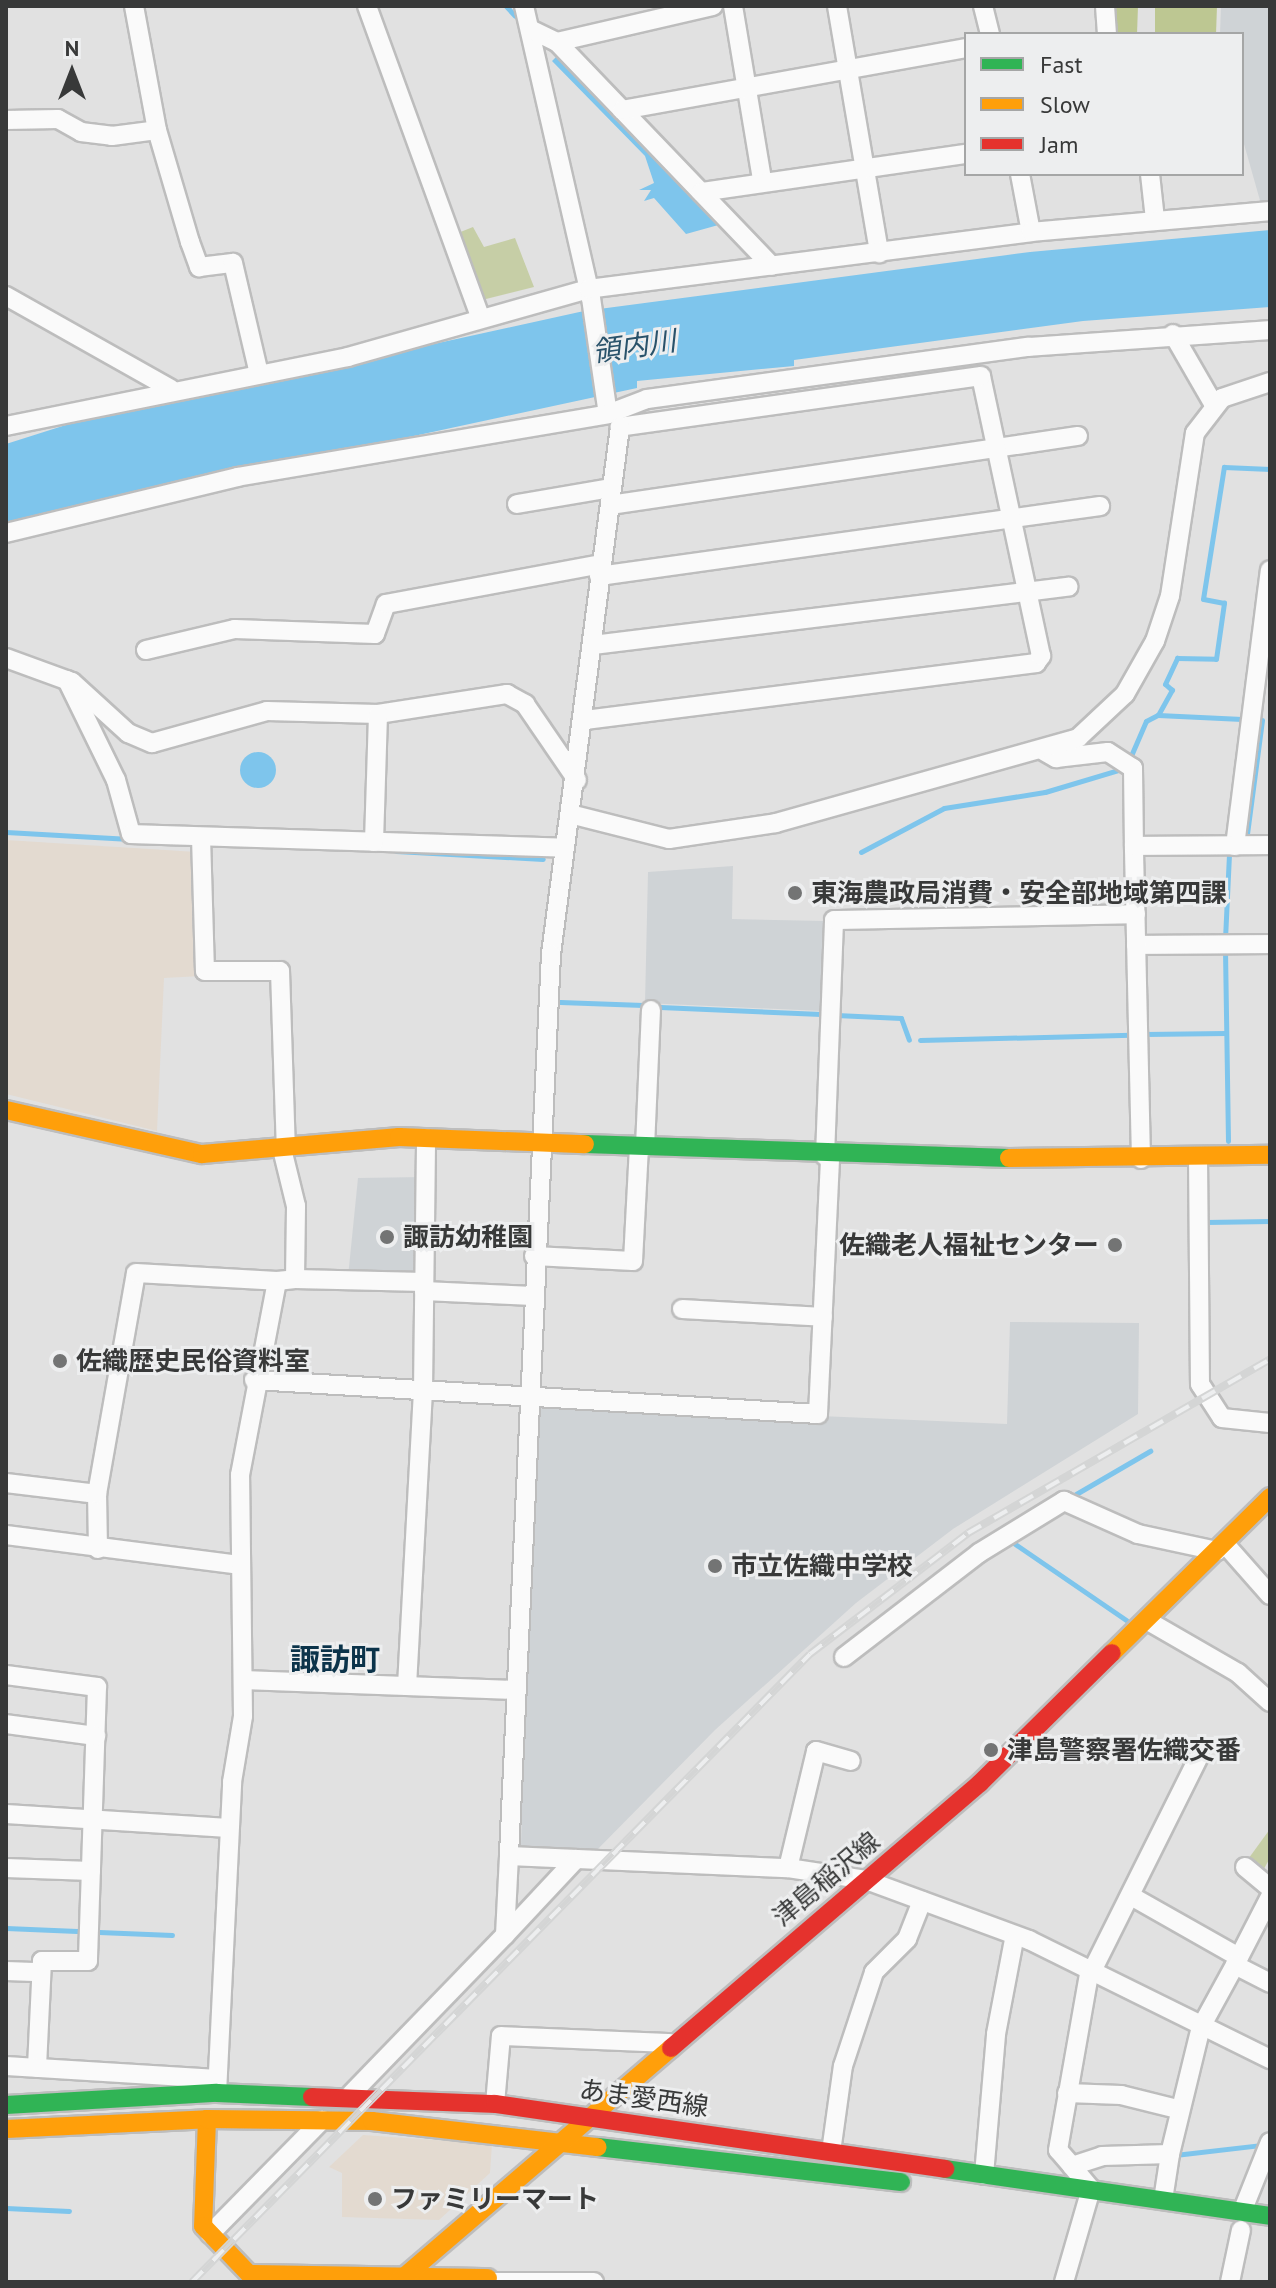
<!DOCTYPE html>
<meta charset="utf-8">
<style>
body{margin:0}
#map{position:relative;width:1276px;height:2288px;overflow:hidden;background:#e1e1e1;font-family:"PT Sans","Noto Sans JP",sans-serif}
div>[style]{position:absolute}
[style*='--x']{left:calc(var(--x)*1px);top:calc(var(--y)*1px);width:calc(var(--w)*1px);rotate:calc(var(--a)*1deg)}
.commercial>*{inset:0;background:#e3dad0}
.built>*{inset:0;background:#cfd3d6}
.green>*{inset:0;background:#c6cea6}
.forest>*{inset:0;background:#bdc792}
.water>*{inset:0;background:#7ec5ec}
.round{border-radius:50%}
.stream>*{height:5px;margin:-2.5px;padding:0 2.5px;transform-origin:2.5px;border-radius:2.5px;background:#7ec5ec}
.roads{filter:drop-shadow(2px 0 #bdbdbd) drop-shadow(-2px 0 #bdbdbd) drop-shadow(0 2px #bdbdbd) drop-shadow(0 -2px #bdbdbd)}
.street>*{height:18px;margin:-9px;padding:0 9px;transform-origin:9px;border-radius:9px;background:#fafafa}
.fast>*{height:18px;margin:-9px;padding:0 9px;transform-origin:9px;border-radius:9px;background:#30b455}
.slow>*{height:18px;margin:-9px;padding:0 9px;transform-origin:9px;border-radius:9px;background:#ff9f0a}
.jam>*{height:18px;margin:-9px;padding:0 9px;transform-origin:9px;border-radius:9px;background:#e5322d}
.rail>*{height:8px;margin-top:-4px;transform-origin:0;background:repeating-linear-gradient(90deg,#edeeef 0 15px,#d4d5d5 0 30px);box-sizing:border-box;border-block:2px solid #d4d5d5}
.dots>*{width:22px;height:22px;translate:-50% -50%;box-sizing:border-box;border:4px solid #edeeef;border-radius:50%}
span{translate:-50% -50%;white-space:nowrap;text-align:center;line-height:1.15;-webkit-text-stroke:6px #edeeef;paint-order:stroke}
.poi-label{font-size:26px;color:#383939;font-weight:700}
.left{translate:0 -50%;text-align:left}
.right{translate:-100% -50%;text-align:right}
.street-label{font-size:26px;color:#383939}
.water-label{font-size:28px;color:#29526a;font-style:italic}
.quarter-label{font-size:30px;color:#0b334a;font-weight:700}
.frame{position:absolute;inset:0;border:8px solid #383939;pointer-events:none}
.legend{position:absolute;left:964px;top:32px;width:280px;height:144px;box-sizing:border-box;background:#edeeef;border:2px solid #a5a6a6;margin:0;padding:10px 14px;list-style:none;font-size:24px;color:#383939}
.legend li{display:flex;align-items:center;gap:16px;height:40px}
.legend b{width:40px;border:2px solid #a5a6a6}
.north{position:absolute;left:32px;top:32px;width:80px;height:80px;-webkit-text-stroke:6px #edeeef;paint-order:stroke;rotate:0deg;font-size:22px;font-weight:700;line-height:32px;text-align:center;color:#383939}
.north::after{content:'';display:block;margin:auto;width:28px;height:36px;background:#383939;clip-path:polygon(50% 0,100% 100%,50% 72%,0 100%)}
</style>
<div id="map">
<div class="commercial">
<div style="clip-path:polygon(6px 840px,197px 852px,201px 976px,164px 978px,157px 1131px,6px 1094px)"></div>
<div style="clip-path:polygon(363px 2135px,492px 2144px,490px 2173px,439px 2220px,342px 2217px,342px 2173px,329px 2167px)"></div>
</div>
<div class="built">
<div style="clip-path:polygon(1221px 6px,1270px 6px,1270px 204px,1261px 204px,1242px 137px,1242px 34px,1220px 34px)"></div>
<div style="clip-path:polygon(733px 866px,732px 919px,824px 921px,822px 1011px,645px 1003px,648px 872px)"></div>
<div style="clip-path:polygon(424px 1177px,423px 1281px,348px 1277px,358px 1178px)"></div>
<div style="clip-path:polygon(1010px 1322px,1139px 1323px,1138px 1414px,953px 1529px,856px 1603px,715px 1730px,593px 1854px,521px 1846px,532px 1415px,541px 1404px,1007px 1424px)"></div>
</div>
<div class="green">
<div style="clip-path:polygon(473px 227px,484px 247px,515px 238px,534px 287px,478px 301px,453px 235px)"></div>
<div style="clip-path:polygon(1270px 1829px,1270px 1858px,1261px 1874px,1246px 1862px)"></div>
</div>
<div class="forest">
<div style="clip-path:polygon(1112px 6px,1138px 6px,1137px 34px,1114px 34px)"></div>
<div style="clip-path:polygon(1155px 6px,1217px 6px,1216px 34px,1155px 34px)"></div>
</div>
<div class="water">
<div style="clip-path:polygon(557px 56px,650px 149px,722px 224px,686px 234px,654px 198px,644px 201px,651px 190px,639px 190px,654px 183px,645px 156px,552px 61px)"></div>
<div style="clip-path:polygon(1270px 230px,1270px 307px,1083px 321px,794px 360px,794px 366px,637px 381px,637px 388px,6px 524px,6px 444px,69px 424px,584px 311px,1030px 252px)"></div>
<div class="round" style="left:240px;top:752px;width:36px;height:36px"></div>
</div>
<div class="stream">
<div style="--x:506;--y:6;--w:13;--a:48"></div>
<div style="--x:1158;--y:715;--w:29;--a:-61"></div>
<div style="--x:1172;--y:690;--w:9;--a:-139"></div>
<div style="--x:1165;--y:684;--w:29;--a:-65"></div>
<div style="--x:1177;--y:658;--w:39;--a:1"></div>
<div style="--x:1216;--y:659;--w:57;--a:-81.9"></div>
<div style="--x:1224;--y:603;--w:21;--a:-169"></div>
<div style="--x:1203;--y:599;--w:134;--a:-81"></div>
<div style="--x:1224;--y:467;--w:46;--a:2.5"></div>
<div style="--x:1130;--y:758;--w:40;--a:-66.6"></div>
<div style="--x:1146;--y:721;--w:13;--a:-27"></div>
<div style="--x:1158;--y:715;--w:84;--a:2.7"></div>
<div style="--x:6;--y:832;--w:124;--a:3.2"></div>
<div style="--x:1247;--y:834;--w:115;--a:-82.5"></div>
<div style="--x:396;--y:851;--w:147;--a:3.1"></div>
<div style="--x:861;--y:852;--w:94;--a:-27.9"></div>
<div style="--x:944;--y:808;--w:102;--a:-9"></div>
<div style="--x:1045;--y:792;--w:84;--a:-16.7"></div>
<div style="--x:1225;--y:939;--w:85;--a:-87.3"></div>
<div style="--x:1225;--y:950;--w:191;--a:89.1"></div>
<div style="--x:560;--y:1002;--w:83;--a:2.1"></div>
<div style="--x:660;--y:1007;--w:161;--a:2.5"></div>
<div style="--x:836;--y:1015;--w:65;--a:2.6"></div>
<div style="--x:901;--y:1018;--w:23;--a:70"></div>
<div style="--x:1145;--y:1034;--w:81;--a:-0.7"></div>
<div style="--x:920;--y:1040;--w:211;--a:-1.4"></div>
<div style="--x:1206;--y:1222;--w:64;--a:-0.9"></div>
<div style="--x:1076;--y:1494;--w:86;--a:-30.2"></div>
<div style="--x:1015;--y:1544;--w:135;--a:34.4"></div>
<div style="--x:6;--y:1928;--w:71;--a:2.4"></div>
<div style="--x:99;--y:1932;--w:73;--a:2.4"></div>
<div style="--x:1175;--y:2155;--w:88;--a:-6.6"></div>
<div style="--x:6;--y:2208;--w:63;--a:2.7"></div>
</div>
<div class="roads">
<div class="street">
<div style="--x:134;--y:6;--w:126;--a:79.5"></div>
<div style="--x:157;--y:130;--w:117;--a:73.6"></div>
<div style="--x:190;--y:242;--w:27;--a:70"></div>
<div style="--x:199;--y:267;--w:34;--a:-7"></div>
<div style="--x:233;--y:263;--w:114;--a:76.8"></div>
<div style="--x:367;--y:6;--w:331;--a:70"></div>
<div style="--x:524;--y:6;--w:300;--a:77.1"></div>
<div style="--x:591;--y:298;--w:117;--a:81.7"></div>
<div style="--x:733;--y:6;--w:175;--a:80.5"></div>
<div style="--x:837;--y:6;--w:251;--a:80.3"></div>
<div style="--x:983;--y:6;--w:29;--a:76"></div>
<div style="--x:1105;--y:6;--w:28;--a:86"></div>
<div style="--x:530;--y:29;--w:30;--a:26"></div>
<div style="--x:557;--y:42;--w:160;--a:-13"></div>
<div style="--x:557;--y:42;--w:310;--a:46.2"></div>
<div style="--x:622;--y:110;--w:350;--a:-10.2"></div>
<div style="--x:6;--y:120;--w:52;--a:-1.1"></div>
<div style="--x:58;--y:119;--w:26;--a:29"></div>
<div style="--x:81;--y:132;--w:31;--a:7"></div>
<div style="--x:112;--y:136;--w:45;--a:-7.6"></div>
<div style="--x:1020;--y:174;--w:59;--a:79.3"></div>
<div style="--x:1150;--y:174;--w:45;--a:83.7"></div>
<div style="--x:701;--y:192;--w:268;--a:-8.2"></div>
<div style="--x:6;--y:296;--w:189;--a:29.4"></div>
<div style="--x:1173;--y:334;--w:82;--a:60"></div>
<div style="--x:6;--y:426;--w:349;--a:-11.4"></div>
<div style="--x:348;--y:357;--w:249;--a:-15.8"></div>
<div style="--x:588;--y:289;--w:447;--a:-7.3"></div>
<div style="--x:1031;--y:232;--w:240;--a:-5"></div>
<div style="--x:517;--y:504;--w:96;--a:-9.6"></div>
<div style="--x:610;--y:505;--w:473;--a:-8.4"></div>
<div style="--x:6;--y:533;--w:238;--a:-13.6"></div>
<div style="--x:237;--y:477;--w:376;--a:-9.6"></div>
<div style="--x:608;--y:414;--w:42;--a:-21"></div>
<div style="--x:647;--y:399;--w:385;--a:-7.8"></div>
<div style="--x:1028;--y:347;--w:243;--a:-4"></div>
<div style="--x:599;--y:576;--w:506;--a:-7.95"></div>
<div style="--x:593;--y:645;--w:479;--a:-7"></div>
<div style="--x:146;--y:650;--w:91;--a:-13.3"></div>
<div style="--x:235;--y:629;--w:140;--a:2"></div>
<div style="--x:375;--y:634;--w:32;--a:-70"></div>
<div style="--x:386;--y:604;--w:219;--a:-10.5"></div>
<div style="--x:6;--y:658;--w:70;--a:20"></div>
<div style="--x:72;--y:682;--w:76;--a:42.3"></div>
<div style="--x:128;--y:733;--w:26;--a:23"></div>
<div style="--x:152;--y:743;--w:119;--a:-15.5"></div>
<div style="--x:267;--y:711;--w:111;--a:1.5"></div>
<div style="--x:378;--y:714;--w:131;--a:-8.8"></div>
<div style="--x:507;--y:694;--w:21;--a:29"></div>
<div style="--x:525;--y:704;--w:92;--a:55.6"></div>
<div style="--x:67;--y:680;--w:111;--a:63.9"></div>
<div style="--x:116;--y:780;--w:56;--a:74.5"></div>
<div style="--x:131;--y:834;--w:434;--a:1.8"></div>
<div style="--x:585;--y:720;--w:455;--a:-7.2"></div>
<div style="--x:1036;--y:663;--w:9;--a:-54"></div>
<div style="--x:1041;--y:656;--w:286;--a:-102.1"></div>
<div style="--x:981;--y:376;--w:365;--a:172"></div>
<div style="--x:620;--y:427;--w:531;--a:97.46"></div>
<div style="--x:551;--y:954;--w:903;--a:92.67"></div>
<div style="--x:509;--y:1856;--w:279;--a:2.5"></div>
<div style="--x:788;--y:1868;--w:79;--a:8.7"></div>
<div style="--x:866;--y:1880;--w:174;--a:20.2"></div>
<div style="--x:1029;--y:1940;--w:269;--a:26.3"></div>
<div style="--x:1045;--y:752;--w:13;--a:29"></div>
<div style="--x:1056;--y:758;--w:52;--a:-6.6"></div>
<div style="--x:1108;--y:752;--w:30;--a:33"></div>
<div style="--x:1133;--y:768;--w:78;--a:89.3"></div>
<div style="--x:570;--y:814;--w:102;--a:14.2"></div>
<div style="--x:669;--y:839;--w:108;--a:-8.5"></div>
<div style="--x:776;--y:823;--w:314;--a:-15.7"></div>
<div style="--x:1078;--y:738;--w:64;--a:-43.1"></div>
<div style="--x:1125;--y:694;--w:61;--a:-60.5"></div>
<div style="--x:1155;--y:641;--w:47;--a:-71.6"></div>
<div style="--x:1170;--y:596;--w:165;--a:-81.3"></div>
<div style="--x:1195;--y:433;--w:44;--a:-52.4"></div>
<div style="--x:1222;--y:398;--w:51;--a:-18.4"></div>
<div style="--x:201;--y:837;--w:134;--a:88.3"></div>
<div style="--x:205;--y:971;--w:75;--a:0"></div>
<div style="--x:280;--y:971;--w:178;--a:88.1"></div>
<div style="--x:374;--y:842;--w:128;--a:-88.2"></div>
<div style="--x:1235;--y:846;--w:278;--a:-82.8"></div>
<div style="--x:1136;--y:945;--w:134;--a:-0.4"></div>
<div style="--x:645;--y:1147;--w:137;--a:-87.5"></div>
<div style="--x:825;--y:1156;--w:236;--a:-87.8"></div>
<div style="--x:834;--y:920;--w:302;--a:-1.1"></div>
<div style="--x:1198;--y:1157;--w:227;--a:89.5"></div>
<div style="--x:1200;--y:1384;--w:40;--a:57.1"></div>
<div style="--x:1222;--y:1418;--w:48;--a:5.9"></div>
<div style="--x:1141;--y:1159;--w:313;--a:-91.3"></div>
<div style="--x:1134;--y:846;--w:136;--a:-0.4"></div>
<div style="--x:534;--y:1256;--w:99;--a:2.9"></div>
<div style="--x:633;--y:1261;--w:114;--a:-87"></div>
<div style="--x:295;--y:1279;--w:129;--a:1.3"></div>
<div style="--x:424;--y:1291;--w:109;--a:2.6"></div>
<div style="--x:682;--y:1309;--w:141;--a:3.2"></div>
<div style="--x:254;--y:1380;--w:565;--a:3.45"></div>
<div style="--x:818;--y:1414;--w:258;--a:-87.3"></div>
<div style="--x:6;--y:1483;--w:92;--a:6.9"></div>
<div style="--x:6;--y:1535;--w:235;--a:7.3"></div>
<div style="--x:1225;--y:1544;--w:68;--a:48.6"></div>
<div style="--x:98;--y:1549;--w:55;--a:-91"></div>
<div style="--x:97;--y:1494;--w:224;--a:-80"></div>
<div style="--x:136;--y:1273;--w:141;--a:3.2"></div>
<div style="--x:1148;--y:1621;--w:104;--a:30"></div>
<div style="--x:1238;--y:1673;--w:43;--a:42.2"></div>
<div style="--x:844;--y:1657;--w:170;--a:-37.6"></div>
<div style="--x:979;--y:1553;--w:100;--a:-31.5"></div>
<div style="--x:1064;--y:1501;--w:81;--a:24"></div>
<div style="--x:1138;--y:1534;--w:81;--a:12.1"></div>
<div style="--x:6;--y:1675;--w:92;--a:7.5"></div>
<div style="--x:97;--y:1687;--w:274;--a:91.9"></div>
<div style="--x:88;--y:1961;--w:46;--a:180"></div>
<div style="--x:42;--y:1961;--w:107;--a:92.7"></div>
<div style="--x:243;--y:1680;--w:273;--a:2.1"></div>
<div style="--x:407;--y:1686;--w:296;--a:-86.9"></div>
<div style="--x:423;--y:1390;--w:252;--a:-89.3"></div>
<div style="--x:6;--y:1724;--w:91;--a:7.6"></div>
<div style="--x:6;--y:1814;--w:223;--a:3.6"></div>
<div style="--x:1245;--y:1867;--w:33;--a:40"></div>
<div style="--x:6;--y:1868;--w:85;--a:2"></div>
<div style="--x:788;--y:1868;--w:120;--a:-76.5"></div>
<div style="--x:816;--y:1751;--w:36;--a:16"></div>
<div style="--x:1131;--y:1896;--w:124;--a:29.5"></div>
<div style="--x:505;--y:1935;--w:104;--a:-46.9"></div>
<div style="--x:1235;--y:1965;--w:76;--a:-62.8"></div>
<div style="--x:1093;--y:1969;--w:238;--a:-63.5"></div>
<div style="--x:6;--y:1971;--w:35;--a:2"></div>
<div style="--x:6;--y:2066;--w:211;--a:3.5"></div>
<div style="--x:217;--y:2093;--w:311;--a:-87.2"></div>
<div style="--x:232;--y:1782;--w:67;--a:-80.5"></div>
<div style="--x:243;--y:1716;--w:241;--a:-90.7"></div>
<div style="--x:240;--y:1475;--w:197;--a:-79.2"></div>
<div style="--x:277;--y:1281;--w:18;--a:-6"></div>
<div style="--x:295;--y:1279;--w:73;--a:-89.2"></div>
<div style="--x:296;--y:1206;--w:59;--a:-103.8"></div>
<div style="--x:1067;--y:2093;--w:54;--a:2.1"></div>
<div style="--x:1121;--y:2095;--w:58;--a:14"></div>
<div style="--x:351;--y:2094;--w:221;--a:-45.9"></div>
<div style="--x:505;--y:1935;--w:79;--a:-87.1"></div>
<div style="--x:495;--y:2104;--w:68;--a:-85"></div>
<div style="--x:501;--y:2036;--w:170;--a:2.4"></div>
<div style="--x:831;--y:2152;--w:87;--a:-82.1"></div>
<div style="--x:843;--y:2066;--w:99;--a:-71.7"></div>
<div style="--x:874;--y:1972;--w:47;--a:-45"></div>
<div style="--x:907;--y:1939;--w:41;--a:-68.5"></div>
<div style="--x:1072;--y:2166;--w:21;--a:-131"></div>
<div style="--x:1058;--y:2150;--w:185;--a:-80"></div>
<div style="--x:984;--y:2175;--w:142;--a:-85.1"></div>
<div style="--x:996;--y:2034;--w:96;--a:-79.2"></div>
<div style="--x:1163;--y:2200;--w:47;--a:-81.3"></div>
<div style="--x:1242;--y:2212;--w:75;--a:-68.2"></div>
<div style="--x:210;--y:2234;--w:160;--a:-45.5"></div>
<div style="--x:488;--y:2282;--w:106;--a:0"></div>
<div style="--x:1064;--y:2282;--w:97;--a:-73.8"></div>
<div style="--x:1091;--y:2189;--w:30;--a:-130"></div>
<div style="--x:1072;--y:2166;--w:32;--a:-18"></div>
<div style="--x:1102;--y:2156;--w:68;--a:-1.7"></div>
<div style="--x:1170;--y:2154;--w:131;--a:-76.3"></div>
<div style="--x:1201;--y:2027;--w:71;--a:-61.3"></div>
<div style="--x:1235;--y:1965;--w:39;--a:27"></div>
<div style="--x:1230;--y:2282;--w:53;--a:-78.1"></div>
</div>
<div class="fast">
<div style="--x:585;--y:1144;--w:424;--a:1.9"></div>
<div style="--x:6;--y:2105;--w:211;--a:-3.3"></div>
<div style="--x:217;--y:2093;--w:95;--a:2.4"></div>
<div style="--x:598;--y:2147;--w:305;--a:6.6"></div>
<div style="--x:945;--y:2169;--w:328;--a:8.2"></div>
</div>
<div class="slow">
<div style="--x:6;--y:1110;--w:201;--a:12.7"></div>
<div style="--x:202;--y:1154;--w:198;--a:-4.9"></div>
<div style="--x:399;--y:1137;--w:186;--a:2.2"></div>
<div style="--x:1009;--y:1158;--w:261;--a:-0.7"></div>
<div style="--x:1112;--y:1653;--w:222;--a:-44.6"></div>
<div style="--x:207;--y:2119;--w:107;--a:92.1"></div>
<div style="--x:203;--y:2226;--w:66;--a:46.2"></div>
<div style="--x:249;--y:2274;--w:239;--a:1"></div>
<div style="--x:6;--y:2129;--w:201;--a:-2.8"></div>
<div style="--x:207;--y:2119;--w:165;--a:0.7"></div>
<div style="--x:372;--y:2121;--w:227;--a:6.6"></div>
<div style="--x:398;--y:2282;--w:360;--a:-40.6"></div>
</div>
<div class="jam">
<div style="--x:671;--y:2048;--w:407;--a:-40.6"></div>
<div style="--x:980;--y:1783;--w:185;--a:-44.6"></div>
<div style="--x:312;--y:2097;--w:183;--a:2.2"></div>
<div style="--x:495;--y:2104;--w:455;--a:8.2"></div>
</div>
</div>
<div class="rail">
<div style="--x:192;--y:2282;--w:881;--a:-45.46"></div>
<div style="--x:810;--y:1654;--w:199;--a:-37.4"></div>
<div style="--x:968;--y:1533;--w:349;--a:-29.9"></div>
</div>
<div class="dots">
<div style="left:795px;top:893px;background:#737474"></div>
<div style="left:387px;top:1237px;background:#737474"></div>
<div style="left:1115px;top:1245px;background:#737474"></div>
<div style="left:60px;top:1361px;background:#737474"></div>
<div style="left:715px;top:1566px;background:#737474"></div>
<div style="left:991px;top:1750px;background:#737474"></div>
<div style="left:375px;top:2199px;background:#737474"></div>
</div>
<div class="poi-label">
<span class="left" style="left:811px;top:893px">東海農政局消費・安全部地域第四課</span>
<span class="left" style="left:403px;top:1237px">諏訪幼稚園</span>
<span class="right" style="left:1099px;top:1245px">佐織老人福祉センター</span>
<span class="left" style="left:76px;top:1361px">佐織歴史民俗資料室</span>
<span class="left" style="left:731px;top:1566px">市立佐織中学校</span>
<span class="left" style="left:1007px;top:1750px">津島警察署佐織交番</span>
<span class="left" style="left:391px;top:2199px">ファミリーマート</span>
</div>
<div class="street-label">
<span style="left:826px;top:1879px;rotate:-40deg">津島稲沢線</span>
<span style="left:644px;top:2098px;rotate:8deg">あま愛西線</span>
</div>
<div class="water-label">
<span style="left:634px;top:346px;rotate:-8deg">領内川</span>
</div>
<div class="quarter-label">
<span style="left:335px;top:1659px">諏訪町</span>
</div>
<div class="frame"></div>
<ul class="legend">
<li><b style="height:10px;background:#30b455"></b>Fast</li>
<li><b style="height:10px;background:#ff9f0a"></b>Slow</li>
<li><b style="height:10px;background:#e5322d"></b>Jam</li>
</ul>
<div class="north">N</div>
</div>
